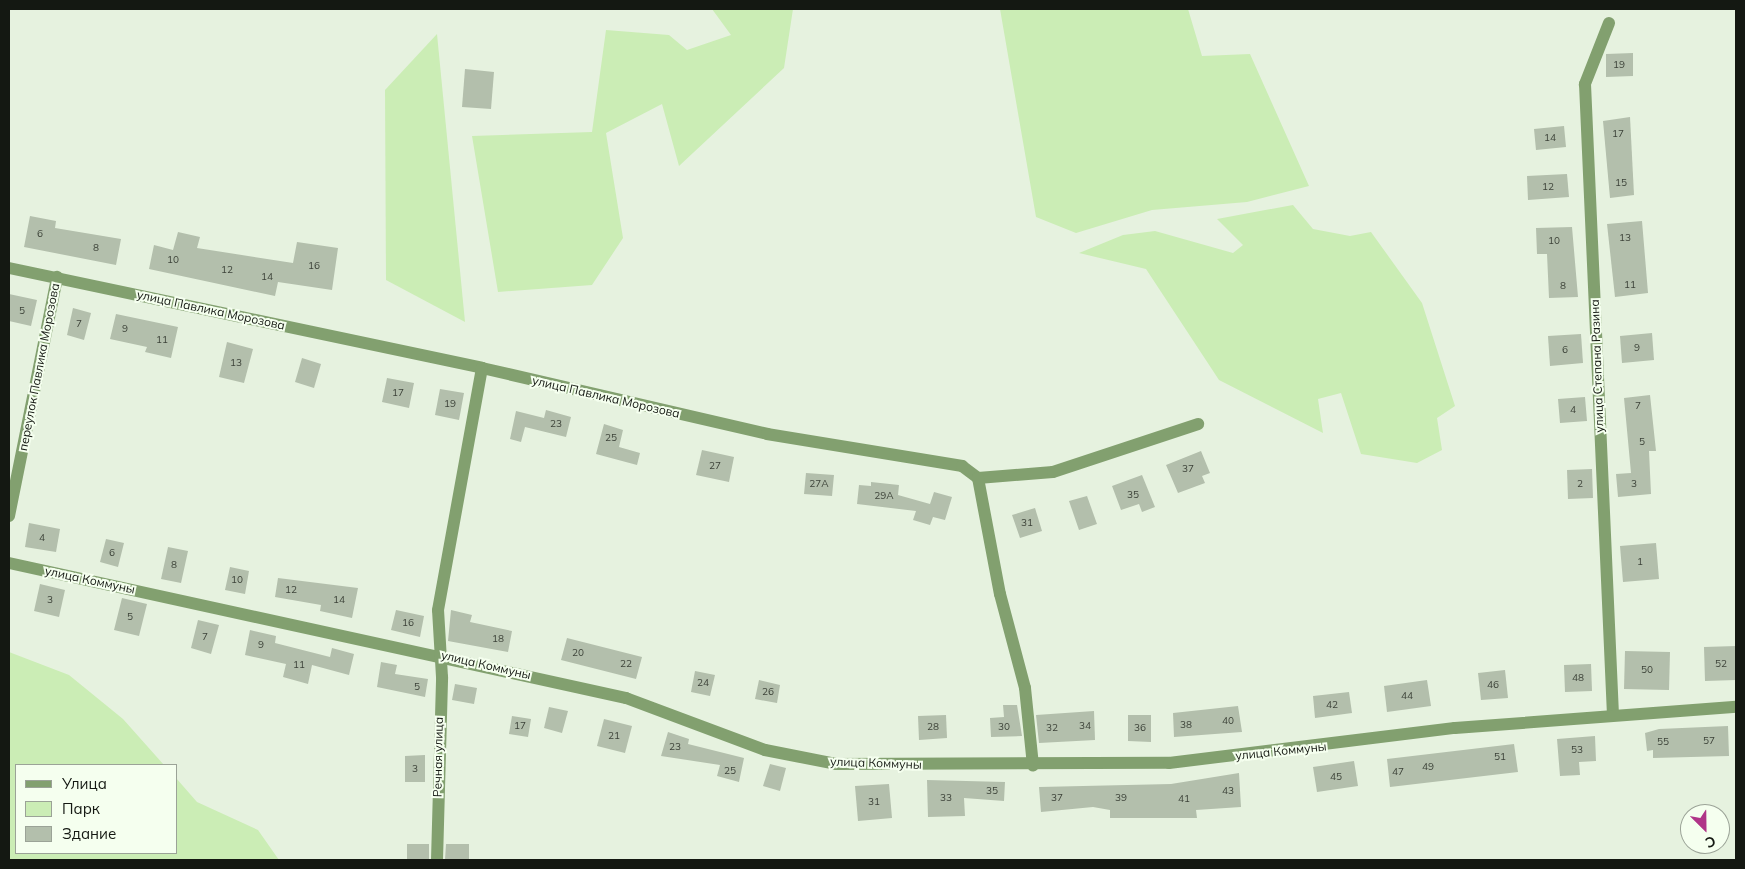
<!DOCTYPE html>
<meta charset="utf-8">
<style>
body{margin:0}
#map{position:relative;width:1745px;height:869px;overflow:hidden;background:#e6f2df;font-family:Mulish,sans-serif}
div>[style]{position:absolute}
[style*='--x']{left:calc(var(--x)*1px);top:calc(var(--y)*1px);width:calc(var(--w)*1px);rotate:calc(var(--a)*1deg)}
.green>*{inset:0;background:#cbedb5}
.building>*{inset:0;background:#b3bfac}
.street>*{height:12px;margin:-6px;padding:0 6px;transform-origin:6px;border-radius:6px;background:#82a06f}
span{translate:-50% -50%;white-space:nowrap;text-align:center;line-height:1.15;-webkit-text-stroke:4px #f5ffef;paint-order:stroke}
.number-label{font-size:10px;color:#3c4238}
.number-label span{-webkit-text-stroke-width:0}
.street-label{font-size:12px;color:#141812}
.frame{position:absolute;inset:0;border:10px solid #141812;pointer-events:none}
.legend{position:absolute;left:15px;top:764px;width:162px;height:90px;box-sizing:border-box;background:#f5ffef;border:1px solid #9ba397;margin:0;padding:6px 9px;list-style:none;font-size:15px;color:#141812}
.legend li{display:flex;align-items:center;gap:10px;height:25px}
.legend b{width:25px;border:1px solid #9ba397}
.north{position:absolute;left:1680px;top:804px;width:50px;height:50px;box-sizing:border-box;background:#f5ffef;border:1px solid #9ba397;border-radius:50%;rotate:157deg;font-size:14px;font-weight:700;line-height:20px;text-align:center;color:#141812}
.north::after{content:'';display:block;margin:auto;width:18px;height:22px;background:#b03588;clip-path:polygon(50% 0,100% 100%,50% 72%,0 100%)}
</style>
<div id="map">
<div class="green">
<div style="clip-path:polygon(712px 9px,793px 9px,784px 68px,679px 166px,662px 104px,606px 133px,623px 238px,592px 285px,498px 292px,472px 136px,592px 132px,606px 30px,669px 35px,687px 50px,731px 35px)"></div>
<div style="clip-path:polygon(1000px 9px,1188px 9px,1202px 56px,1250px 54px,1309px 186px,1247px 202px,1152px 210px,1076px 233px,1036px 217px)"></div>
<div style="clip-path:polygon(437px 34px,465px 322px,386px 280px,385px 90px)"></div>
<div style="clip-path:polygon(1293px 205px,1313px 229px,1350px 236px,1371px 232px,1422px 303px,1455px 406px,1437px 418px,1442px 450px,1417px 463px,1361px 454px,1341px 393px,1318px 399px,1323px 433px,1219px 380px,1146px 269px,1079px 253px,1123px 235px,1155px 231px,1233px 253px,1243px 245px,1217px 219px)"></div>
<div style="clip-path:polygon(9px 652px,69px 675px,123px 719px,164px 765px,16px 765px,16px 853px,176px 853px,176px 778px,197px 802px,258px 830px,279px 860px,9px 860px)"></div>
</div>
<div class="building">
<div style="clip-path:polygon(1633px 53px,1633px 76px,1606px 77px,1606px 54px)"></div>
<div style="clip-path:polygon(465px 69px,494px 72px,491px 109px,462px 107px)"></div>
<div style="clip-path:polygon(1630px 117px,1634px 195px,1610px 198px,1603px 121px)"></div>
<div style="clip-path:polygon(1564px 126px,1566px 147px,1536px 150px,1534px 129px)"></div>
<div style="clip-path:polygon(1567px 174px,1569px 197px,1528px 200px,1527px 176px)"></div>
<div style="clip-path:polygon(30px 216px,56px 221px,55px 228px,121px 239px,116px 265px,24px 247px)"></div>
<div style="clip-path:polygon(1642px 221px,1648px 293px,1615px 297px,1607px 224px)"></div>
<div style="clip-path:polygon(1572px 227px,1578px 297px,1549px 298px,1547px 254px,1537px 254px,1536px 228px)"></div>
<div style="clip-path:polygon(178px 232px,200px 237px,197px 248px,293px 263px,297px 242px,338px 248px,332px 290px,278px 282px,275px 296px,149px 269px,154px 245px,173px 250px)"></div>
<div style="clip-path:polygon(9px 294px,37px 300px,31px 326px,9px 321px)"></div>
<div style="clip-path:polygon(73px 308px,91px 313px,84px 340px,67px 335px)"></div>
<div style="clip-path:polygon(116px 314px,178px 327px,171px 358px,145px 352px,147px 347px,110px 339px)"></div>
<div style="clip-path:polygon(1652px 333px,1654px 360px,1622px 363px,1620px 336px)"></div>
<div style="clip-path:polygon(1581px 334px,1583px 363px,1550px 366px,1548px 336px)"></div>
<div style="clip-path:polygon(227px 342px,253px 349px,244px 383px,219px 377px)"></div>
<div style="clip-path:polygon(302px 358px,321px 364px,314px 388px,295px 382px)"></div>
<div style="clip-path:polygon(387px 378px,414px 383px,409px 408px,382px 402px)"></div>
<div style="clip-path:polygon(440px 389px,464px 393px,459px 420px,435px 415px)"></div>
<div style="clip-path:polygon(1650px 395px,1656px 451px,1649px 451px,1651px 494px,1618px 497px,1616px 474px,1631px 473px,1624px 398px)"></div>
<div style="clip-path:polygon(1585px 397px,1587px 421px,1560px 423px,1558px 399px)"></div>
<div style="clip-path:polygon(546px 410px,571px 417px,566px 437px,525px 427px,521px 442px,510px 439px,516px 411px,544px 418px)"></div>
<div style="clip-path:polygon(604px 424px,623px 430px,619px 447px,640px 453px,637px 465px,596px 454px)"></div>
<div style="clip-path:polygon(702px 450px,734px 457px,729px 482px,696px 475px)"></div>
<div style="clip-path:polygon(1201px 451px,1210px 473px,1202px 476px,1205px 483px,1178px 493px,1166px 465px)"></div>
<div style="clip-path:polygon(1592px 469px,1593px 498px,1568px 499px,1567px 470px)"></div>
<div style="clip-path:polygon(806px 473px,834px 475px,832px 496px,804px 494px)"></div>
<div style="clip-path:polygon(1142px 475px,1155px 507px,1142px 512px,1139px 504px,1121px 510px,1112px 486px)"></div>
<div style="clip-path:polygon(871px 482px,899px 485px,898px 495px,930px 504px,934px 492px,952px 497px,945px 520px,933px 517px,930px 525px,913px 520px,916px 511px,857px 504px,859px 485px,871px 486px)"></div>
<div style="clip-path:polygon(1087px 496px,1097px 524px,1079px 530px,1069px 501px)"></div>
<div style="clip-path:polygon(1035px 508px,1042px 531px,1020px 538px,1012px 515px)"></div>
<div style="clip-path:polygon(29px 523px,60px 529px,56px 552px,25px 547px)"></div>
<div style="clip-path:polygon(106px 539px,124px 543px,118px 567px,100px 562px)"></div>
<div style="clip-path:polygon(1656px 543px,1659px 579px,1623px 582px,1620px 546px)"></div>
<div style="clip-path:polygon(168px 547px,188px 551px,181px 583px,161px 579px)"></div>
<div style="clip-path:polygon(230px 567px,249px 571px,245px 594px,225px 590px)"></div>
<div style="clip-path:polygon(278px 578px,358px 588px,352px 618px,320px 611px,321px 605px,275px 597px)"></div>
<div style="clip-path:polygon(40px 584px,65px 590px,59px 617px,34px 611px)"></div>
<div style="clip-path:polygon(122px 598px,147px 604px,139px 636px,114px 630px)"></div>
<div style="clip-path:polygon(396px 610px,424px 616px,420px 637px,391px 630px)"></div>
<div style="clip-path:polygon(451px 610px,472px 615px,470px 622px,512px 631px,508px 652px,448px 641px)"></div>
<div style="clip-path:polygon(198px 620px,219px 625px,211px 654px,191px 648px)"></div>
<div style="clip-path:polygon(250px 630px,276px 636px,275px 643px,330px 657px,332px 648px,354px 654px,349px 675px,312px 665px,308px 684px,283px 677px,286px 664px,245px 655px)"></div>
<div style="clip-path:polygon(567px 638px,642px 657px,636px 679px,561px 660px)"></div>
<div style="clip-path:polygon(1736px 646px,1736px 680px,1705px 681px,1704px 647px)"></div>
<div style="clip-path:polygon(1625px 651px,1670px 652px,1669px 690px,1624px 689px)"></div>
<div style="clip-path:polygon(381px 662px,397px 665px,395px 674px,428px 679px,425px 697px,377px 687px)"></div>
<div style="clip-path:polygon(1591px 664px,1592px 691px,1565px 692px,1564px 665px)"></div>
<div style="clip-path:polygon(1505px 670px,1508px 698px,1481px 700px,1478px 673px)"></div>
<div style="clip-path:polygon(695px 671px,715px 675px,710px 696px,691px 692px)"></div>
<div style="clip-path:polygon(759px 680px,780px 685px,777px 703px,755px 699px)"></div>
<div style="clip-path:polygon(1427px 680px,1431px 706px,1387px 712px,1384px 686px)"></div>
<div style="clip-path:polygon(455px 684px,477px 688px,474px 704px,452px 700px)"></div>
<div style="clip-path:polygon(1349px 692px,1352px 713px,1315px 718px,1313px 696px)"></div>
<div style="clip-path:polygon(1003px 705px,1017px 705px,1022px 736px,991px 737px,990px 718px,1004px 717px)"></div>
<div style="clip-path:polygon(1238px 706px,1242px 732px,1174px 737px,1173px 713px)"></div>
<div style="clip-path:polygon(549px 707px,568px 711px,562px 733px,544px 728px)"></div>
<div style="clip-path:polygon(1094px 711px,1095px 740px,1039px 743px,1036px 715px)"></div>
<div style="clip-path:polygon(946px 715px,947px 738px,919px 740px,918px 716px)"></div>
<div style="clip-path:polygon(1128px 715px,1151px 715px,1151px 742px,1128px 741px)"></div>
<div style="clip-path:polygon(512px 716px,531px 719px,528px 737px,509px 734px)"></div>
<div style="clip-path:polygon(604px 719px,632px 726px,625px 753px,597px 746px)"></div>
<div style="clip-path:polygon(1728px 726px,1729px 756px,1653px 758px,1653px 750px,1647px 751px,1645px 733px,1659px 729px)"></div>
<div style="clip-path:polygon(668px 732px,689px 739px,688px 744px,744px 758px,739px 782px,717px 776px,720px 765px,661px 756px)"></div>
<div style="clip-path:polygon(1595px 736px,1596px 761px,1579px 762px,1580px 775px,1560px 776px,1557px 739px)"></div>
<div style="clip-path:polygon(1514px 744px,1518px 772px,1390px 787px,1387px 759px)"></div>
<div style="clip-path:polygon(425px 755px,425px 782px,405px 782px,405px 756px)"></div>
<div style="clip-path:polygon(1354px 761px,1358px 786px,1317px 792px,1313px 767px)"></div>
<div style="clip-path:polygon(770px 764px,786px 768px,780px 791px,763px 786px)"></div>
<div style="clip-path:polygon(1239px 773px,1241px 807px,1196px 810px,1197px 818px,1110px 818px,1110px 810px,1093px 807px,1041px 812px,1039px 787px,1171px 784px)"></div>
<div style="clip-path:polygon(927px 780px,1005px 782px,1004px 801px,964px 798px,965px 816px,928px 817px)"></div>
<div style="clip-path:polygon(889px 784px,892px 818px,858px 821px,855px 786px)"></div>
<div style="clip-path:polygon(407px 844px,429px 844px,429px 860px,407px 860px)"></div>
<div style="clip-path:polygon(446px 844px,469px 844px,469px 860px,445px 860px)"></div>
</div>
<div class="street">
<div style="--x:1609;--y:23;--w:66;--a:111.5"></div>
<div style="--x:1585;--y:84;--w:631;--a:87.46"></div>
<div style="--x:9;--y:268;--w:483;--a:11.9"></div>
<div style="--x:482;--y:368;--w:293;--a:13"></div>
<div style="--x:767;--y:434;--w:198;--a:9.3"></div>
<div style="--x:962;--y:466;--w:20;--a:37"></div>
<div style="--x:978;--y:478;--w:75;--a:-4.6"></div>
<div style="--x:1053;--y:472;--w:153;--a:-18.3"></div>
<div style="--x:978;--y:478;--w:118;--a:79.3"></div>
<div style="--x:1000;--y:594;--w:97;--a:75.1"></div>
<div style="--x:1025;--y:688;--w:78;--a:84.1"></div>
<div style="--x:9;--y:516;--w:244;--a:-78.6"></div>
<div style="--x:9;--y:563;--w:632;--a:12.34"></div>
<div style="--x:626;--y:698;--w:148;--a:20.5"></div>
<div style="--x:765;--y:750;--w:72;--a:11.2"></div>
<div style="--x:836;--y:764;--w:333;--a:-0.2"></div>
<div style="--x:1169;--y:763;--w:288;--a:-7"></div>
<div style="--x:1455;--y:728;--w:282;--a:-4.3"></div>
<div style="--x:437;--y:860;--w:183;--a:-88.4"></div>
<div style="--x:442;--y:677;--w:67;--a:-93.4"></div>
<div style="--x:438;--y:610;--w:246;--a:-79.7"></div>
</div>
<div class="number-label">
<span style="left:1619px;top:65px">19</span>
<span style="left:1618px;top:134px">17</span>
<span style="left:1550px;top:138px">14</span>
<span style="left:1621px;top:183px">15</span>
<span style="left:1548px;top:187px">12</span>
<span style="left:40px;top:234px">6</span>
<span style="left:1625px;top:238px">13</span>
<span style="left:1554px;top:241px">10</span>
<span style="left:96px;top:248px">8</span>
<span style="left:173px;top:260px">10</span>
<span style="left:314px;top:266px">16</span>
<span style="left:227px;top:270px">12</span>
<span style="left:267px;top:277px">14</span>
<span style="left:1630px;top:285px">11</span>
<span style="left:1563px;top:286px">8</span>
<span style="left:22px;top:311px">5</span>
<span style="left:79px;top:324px">7</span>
<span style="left:125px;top:329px">9</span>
<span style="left:162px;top:340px">11</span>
<span style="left:1637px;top:348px">9</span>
<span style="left:1565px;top:350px">6</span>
<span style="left:236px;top:363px">13</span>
<span style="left:398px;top:393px">17</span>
<span style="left:450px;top:404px">19</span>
<span style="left:1638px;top:406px">7</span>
<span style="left:1573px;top:410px">4</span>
<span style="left:556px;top:424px">23</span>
<span style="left:611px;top:438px">25</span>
<span style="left:1642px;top:442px">5</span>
<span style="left:715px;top:466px">27</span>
<span style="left:1188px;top:469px">37</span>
<span style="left:819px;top:484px">27А</span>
<span style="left:1580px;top:484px">2</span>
<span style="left:1634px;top:484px">3</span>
<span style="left:1133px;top:495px">35</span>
<span style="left:884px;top:496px">29А</span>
<span style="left:1027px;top:523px">31</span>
<span style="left:42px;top:538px">4</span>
<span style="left:112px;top:553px">6</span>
<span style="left:1640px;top:562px">1</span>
<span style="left:174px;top:565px">8</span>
<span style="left:237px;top:580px">10</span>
<span style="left:291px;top:590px">12</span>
<span style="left:50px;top:600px">3</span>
<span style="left:339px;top:600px">14</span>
<span style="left:130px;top:617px">5</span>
<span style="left:408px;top:623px">16</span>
<span style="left:205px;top:637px">7</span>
<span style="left:498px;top:639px">18</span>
<span style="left:261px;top:645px">9</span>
<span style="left:578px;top:653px">20</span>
<span style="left:626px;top:664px">22</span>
<span style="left:1721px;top:664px">52</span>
<span style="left:299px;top:665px">11</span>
<span style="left:1647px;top:670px">50</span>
<span style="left:1578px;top:678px">48</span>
<span style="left:703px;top:683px">24</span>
<span style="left:1493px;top:685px">46</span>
<span style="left:417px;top:687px">5</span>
<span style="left:768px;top:692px">26</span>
<span style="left:1407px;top:696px">44</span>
<span style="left:1332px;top:705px">42</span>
<span style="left:1228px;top:721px">40</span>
<span style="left:1186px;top:725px">38</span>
<span style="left:520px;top:726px">17</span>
<span style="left:1085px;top:726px">34</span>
<span style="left:933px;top:727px">28</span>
<span style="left:1004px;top:727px">30</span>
<span style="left:1052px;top:728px">32</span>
<span style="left:1140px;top:728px">36</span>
<span style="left:614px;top:736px">21</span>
<span style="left:1709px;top:741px">57</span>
<span style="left:1663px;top:742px">55</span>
<span style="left:675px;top:747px">23</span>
<span style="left:1577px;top:750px">53</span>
<span style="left:1500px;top:757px">51</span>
<span style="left:1428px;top:767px">49</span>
<span style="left:415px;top:769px">3</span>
<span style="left:730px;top:771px">25</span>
<span style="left:1398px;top:772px">47</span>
<span style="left:1336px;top:777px">45</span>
<span style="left:992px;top:791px">35</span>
<span style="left:1228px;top:791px">43</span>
<span style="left:946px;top:798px">33</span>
<span style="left:1057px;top:798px">37</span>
<span style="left:1121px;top:798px">39</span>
<span style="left:1184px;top:799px">41</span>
<span style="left:874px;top:802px">31</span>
</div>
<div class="street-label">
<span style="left:211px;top:310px;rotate:12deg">улица Павлика Морозова</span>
<span style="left:1597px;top:366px;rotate:-92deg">улица Степана Разина</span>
<span style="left:39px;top:367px;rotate:-79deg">переулок Павлика Морозова</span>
<span style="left:606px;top:397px;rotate:13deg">улица Павлика Морозова</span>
<span style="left:90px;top:580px;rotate:12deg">улица Коммуны</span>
<span style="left:486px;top:665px;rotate:13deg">улица Коммуны</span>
<span style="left:1281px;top:751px;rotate:-6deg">улица Коммуны</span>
<span style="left:438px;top:757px;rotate:-89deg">Речная улица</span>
<span style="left:876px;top:763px;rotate:2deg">улица Коммуны</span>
</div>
<div class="frame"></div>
<ul class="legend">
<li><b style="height:6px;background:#82a06f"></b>Улица</li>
<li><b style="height:14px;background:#cbedb5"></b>Парк</li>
<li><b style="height:14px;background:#b3bfac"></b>Здание</li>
</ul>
<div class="north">С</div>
</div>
